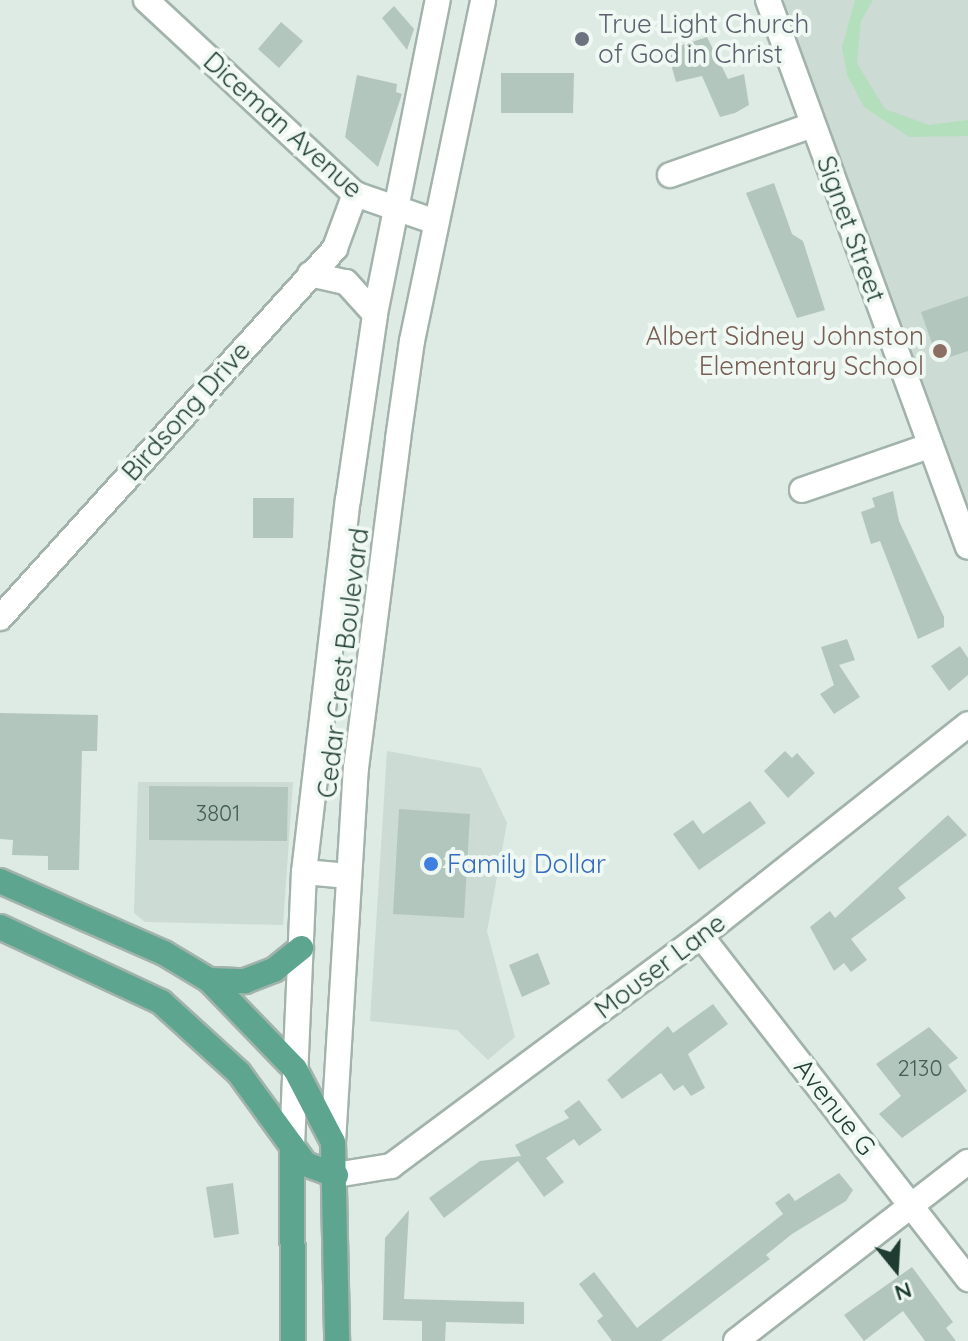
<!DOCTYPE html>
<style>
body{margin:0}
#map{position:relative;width:968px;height:1341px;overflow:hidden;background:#deebe4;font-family:Quicksand,sans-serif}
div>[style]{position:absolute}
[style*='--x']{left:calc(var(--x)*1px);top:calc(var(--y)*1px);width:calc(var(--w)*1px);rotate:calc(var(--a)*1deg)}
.built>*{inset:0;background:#ccdbd3}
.green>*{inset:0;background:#b4dfbd}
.building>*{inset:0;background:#b3c6bd}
.roads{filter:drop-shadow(2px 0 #a1b3ab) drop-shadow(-2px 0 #a1b3ab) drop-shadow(0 2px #a1b3ab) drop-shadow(0 -2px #a1b3ab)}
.minor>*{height:24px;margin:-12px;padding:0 12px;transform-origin:12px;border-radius:12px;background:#fff}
.major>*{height:24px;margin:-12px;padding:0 12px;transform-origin:12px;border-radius:12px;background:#5ea58f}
.dots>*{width:22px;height:22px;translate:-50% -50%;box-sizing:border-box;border:4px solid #eff8f3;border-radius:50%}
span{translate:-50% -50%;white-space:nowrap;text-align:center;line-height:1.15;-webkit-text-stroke:8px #eff8f3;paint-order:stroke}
.number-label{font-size:22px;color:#435e55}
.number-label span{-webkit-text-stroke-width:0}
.worship-label{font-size:26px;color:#5b616d}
.left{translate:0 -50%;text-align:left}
.street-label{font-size:26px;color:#1e3c32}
.education-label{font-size:26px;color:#785e54}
.right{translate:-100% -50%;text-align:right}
.shop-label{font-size:26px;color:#366cbe}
.north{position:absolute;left:856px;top:1229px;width:80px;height:80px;-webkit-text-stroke:6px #eff8f3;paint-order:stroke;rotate:162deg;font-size:22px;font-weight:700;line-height:32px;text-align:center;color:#1e3c32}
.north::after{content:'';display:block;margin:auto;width:28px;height:36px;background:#1e3c32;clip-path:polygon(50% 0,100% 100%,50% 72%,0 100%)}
</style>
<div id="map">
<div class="built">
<div style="clip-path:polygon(784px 0,968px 0,968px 506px,789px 23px)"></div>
<div style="clip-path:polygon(387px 751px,481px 768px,507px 823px,487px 931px,515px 1037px,488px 1060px,457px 1030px,370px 1021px)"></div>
<div style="clip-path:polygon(138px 782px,293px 782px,283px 925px,145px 922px,134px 913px)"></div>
</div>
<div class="green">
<div style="clip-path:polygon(855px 0,873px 0,861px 21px,857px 63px,885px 109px,929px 125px,968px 120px,968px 136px,909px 137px,864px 107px,847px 75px,842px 47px)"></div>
</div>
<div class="building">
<div style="clip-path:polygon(394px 6px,414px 29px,407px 50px,382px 18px)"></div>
<div style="clip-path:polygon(281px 22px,303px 41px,279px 68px,258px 49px)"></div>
<div style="clip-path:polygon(707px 37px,728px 79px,744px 74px,749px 105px,735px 113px,720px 117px,702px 76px,676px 82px,667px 50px)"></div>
<div style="clip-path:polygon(501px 73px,574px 73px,573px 113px,501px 113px)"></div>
<div style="clip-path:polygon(357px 75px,397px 84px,396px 92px,402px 94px,378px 167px,345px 137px)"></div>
<div style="clip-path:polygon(774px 183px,792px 234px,803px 241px,825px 310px,797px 318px,746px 193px)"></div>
<div style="clip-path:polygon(968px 296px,968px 351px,938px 361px,921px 312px)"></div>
<div style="clip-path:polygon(893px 491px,899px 521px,944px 617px,944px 627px,918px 639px,880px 541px,871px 544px,861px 512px,875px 507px,872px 498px)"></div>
<div style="clip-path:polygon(253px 498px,294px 498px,293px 538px,253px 538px)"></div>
<div style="clip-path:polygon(847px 639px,855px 660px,839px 665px,860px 697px,834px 714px,820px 694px,834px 685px,821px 647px)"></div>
<div style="clip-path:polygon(960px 646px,968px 658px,968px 675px,949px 691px,931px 666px)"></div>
<div style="clip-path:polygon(0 713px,98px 715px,97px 751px,82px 751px,79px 870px,48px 870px,48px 856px,12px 855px,13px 840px,0 839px)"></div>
<div style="clip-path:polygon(785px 751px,792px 758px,797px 753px,815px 773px,788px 798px,764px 771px)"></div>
<div style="clip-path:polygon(149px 786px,288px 787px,287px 841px,149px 840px)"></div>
<div style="clip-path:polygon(750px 801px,766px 823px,699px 870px,673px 834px,693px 820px,703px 834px)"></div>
<div style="clip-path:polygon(399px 809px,470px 814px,464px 918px,393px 914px)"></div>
<div style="clip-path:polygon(948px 815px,967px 835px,898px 888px,906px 898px,851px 939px,867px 960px,851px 972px,844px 963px,834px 971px,810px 927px,830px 911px,835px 918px)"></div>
<div style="clip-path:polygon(538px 953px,550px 984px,522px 997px,509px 965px)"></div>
<div style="clip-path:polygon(713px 1004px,728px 1024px,688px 1054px,705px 1088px,691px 1096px,683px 1085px,674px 1091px,661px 1073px,622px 1099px,607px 1080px,668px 1026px,673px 1033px)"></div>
<div style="clip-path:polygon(929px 1027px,958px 1058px,948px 1065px,967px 1091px,902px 1138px,879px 1114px,901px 1096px,876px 1064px)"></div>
<div style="clip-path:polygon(579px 1100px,602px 1130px,579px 1146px,574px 1139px,546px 1158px,564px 1182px,544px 1197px,518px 1161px,444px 1218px,429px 1198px,480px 1161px,521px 1156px,515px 1145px,569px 1118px,564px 1111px)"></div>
<div style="clip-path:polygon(839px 1173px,853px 1190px,846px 1201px,792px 1234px,766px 1255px,770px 1259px,661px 1341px,612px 1341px,597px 1321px,603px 1316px,579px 1284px,594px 1272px,637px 1328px,783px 1214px,775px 1203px,789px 1193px,795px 1201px)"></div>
<div style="clip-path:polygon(233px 1183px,239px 1234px,214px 1238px,206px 1187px)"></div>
<div style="clip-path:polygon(409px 1210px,404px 1299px,524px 1302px,524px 1324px,446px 1322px,445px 1341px,422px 1341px,422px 1321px,383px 1320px,385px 1238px)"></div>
<div style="clip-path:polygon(912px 1267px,953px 1322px,946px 1328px,956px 1341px,925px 1341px,903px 1311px,864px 1341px,844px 1315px)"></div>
</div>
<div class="roads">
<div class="minor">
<div style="--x:146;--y:0;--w:285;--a:42.9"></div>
<div style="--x:355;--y:194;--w:86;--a:19.1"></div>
<div style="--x:768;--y:0;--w:582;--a:69.92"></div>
<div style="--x:670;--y:175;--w:151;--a:-19.3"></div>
<div style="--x:310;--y:274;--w:37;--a:13"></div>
<div style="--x:346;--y:282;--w:43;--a:47.8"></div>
<div style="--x:802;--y:490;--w:134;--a:-19.1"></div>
<div style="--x:0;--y:618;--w:499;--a:-47.8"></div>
<div style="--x:335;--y:248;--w:58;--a:-69.7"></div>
<div style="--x:304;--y:872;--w:45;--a:5.1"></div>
<div style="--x:701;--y:936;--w:435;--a:52.1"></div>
<div style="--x:333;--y:1142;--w:375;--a:-86.5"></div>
<div style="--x:356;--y:768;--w:332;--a:-82.7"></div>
<div style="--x:398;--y:439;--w:99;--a:-81.9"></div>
<div style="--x:412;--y:341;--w:348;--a:-78.2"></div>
<div style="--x:292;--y:1146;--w:274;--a:-87.5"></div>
<div style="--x:304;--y:872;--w:375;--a:-83.3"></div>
<div style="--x:348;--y:500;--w:188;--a:-81.7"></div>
<div style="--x:375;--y:314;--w:320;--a:-78.7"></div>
<div style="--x:336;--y:1175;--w:56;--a:-9.3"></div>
<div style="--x:391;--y:1166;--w:386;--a:-36.6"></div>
<div style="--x:701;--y:936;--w:341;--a:-38.4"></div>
<div style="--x:736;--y:1341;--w:293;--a:-37.7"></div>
</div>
<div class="major">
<div style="--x:0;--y:881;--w:179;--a:23.7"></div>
<div style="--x:164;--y:953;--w:52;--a:31"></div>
<div style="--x:209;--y:980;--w:124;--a:46"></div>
<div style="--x:295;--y:1069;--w:82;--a:62.5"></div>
<div style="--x:333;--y:1142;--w:199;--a:88.8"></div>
<div style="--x:0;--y:927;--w:178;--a:25"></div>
<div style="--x:161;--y:1002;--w:105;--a:42.3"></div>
<div style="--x:239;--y:1073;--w:112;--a:54"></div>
<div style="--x:305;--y:1164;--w:33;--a:20"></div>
<div style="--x:209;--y:980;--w:36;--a:2"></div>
<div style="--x:245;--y:981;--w:31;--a:-21"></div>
<div style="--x:274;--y:970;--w:35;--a:-39"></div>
<div style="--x:292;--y:1146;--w:195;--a:89.7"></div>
</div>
</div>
<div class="dots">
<div style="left:582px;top:39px;background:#6b7280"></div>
<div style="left:940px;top:351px;background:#8d6e63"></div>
<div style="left:431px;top:864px;background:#3f7fe0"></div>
</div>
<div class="number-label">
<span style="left:218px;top:814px">3801</span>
<span style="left:920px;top:1069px">2130</span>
</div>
<div class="worship-label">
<span class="left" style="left:598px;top:39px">True Light Church<br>of God in Christ</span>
</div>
<div class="street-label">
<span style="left:283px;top:125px;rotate:42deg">Diceman Avenue</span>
<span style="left:851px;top:229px;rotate:70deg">Signet Street</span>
<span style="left:186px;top:411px;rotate:-48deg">Birdsong Drive</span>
<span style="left:343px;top:663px;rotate:-83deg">Cedar Crest Boulevard</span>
<span style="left:660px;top:966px;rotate:-37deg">Mouser Lane</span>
<span style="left:835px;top:1107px;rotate:52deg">Avenue G</span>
</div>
<div class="education-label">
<span class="right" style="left:924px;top:351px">Albert Sidney Johnston<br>Elementary School</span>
</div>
<div class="shop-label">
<span class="left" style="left:447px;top:864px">Family Dollar</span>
</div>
<div class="north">N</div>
</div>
